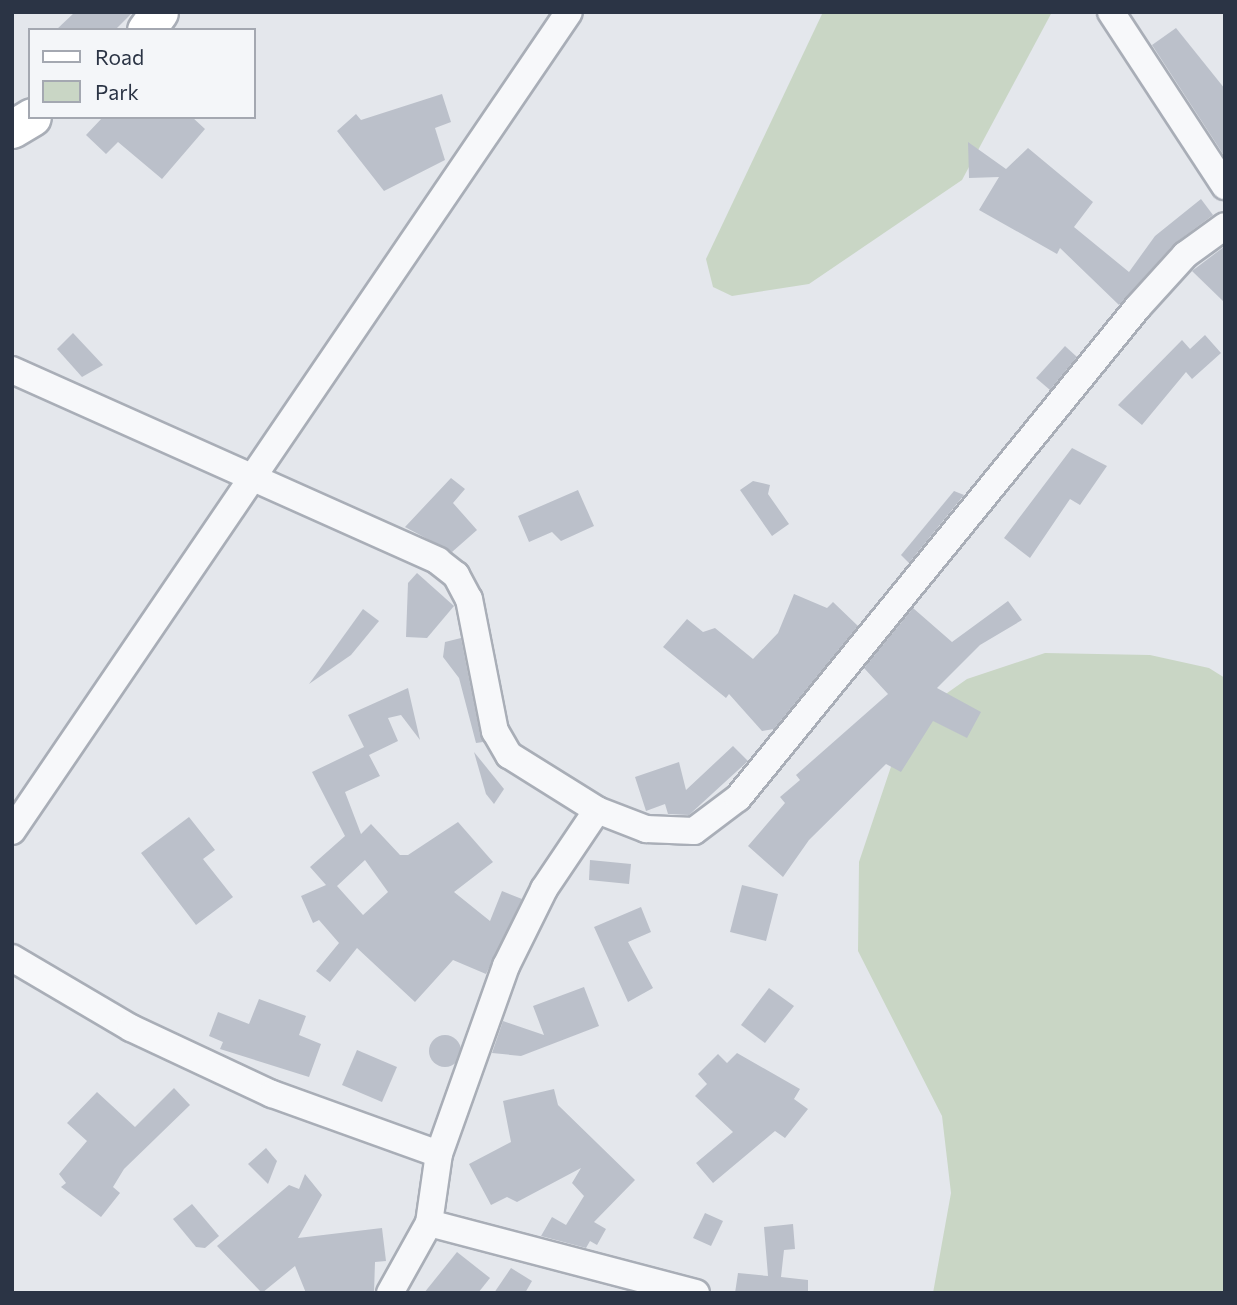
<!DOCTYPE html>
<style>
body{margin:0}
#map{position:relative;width:1237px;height:1305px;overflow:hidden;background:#e4e7ec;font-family:Commissioner,sans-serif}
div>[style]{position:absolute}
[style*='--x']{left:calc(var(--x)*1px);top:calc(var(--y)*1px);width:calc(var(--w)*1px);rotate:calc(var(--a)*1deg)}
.green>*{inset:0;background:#c9d6c5}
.building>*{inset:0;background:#bbc0ca}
.round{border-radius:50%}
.roads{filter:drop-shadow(2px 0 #a9aeb7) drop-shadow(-2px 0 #a9aeb7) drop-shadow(0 2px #a9aeb7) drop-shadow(0 -2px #a9aeb7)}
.minor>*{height:26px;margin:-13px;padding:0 13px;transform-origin:13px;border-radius:13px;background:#f7f8fa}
.secondary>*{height:37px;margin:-18.5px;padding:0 18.5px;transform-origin:18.5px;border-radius:18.5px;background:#fff}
span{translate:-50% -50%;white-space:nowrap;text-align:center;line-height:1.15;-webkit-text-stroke:5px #f4f6f9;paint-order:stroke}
.frame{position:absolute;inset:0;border:14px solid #2b3445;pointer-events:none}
.legend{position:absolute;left:28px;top:28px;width:228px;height:91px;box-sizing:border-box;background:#f4f6f9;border:2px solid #a4a8b1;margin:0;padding:9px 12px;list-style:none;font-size:21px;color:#2b3445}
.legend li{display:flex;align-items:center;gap:14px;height:35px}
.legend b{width:35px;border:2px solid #a4a8b1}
</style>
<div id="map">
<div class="green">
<div style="clip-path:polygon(823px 12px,1052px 12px,962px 180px,809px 284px,732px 296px,713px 287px,706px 259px)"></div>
<div style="clip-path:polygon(1045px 653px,1150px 655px,1209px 668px,1225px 678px,1225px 1293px,933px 1293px,951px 1193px,942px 1116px,858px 951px,859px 862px,906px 722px,967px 679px)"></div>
</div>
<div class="building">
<div style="clip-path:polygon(75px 12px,133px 12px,115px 30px,56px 30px)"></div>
<div style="clip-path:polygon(1176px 28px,1225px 89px,1225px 157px,1152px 45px)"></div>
<div style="clip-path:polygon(442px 94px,451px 122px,435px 128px,445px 160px,384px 191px,337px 131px,356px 114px,361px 120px)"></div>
<div style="clip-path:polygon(103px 117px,192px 117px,205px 129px,162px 179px,118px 142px,106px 154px,86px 135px)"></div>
<div style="clip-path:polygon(968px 142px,1006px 169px,1028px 148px,1093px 202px,1074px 227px,1129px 272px,1155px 236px,1201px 199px,1213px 215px,1174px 244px,1119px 305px,1060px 248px,1057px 254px,979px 210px,999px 177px,969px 178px)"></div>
<div style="clip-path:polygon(1225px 246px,1225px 303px,1192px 271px)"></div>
<div style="clip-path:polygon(73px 333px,103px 365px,82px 377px,57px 349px)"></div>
<div style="clip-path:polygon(1205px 335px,1221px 353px,1192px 379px,1186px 372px,1142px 425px,1118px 405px,1182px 340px,1190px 349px)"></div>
<div style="clip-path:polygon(1065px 346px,1077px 357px,1050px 390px,1036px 378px)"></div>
<div style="clip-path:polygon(1072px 448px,1107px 466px,1080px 505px,1070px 499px,1030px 558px,1004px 538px)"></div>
<div style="clip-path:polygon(451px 478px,465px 489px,453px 503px,477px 530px,452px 552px,405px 527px)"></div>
<div style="clip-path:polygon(753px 481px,770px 485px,768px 494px,789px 524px,772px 536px,740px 490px)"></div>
<div style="clip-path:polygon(578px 490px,594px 526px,561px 541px,552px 532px,529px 542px,518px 516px)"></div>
<div style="clip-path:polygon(954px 491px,964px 495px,909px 563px,901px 555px)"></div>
<div style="clip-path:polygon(417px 573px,454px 606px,427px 638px,406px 637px,408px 583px)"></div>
<div style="clip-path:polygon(794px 594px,827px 608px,833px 602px,858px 626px,774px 729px,762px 731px,729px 694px,726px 698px,663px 647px,687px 619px,703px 632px,715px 628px,753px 659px,778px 633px)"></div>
<div style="clip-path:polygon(1008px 601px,1022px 620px,980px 645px,937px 688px,981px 712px,967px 738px,933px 721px,901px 772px,886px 764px,809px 840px,783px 877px,748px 846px,785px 803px,780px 797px,800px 780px,796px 775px,888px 694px,864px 668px,913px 608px,952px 642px)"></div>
<div style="clip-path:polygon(363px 609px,379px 621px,351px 655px,309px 684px)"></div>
<div style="clip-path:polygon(461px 638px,480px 734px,483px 742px,476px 743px,459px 678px,443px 657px,445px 642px)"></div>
<div style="clip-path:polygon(evenodd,408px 688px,420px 740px,401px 715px,388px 718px,398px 741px,369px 755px,380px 776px,345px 792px,361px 834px,371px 824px,400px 855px,408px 855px,458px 822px,493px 862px,454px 892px,490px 921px,502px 891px,522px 899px,486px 974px,453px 960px,415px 1002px,357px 948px,330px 982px,316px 971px,339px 943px,319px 920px,313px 923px,301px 896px,326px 885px,310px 867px,345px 836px,312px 772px,364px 747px,348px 715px,408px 688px,365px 860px,388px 892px,363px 915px,337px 886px,365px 860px)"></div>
<div style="clip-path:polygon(733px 746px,748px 761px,689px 815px,668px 814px,665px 804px,646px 811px,635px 777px,679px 762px,686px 790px)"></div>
<div style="clip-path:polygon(474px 752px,504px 789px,494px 804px,486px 794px)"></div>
<div style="clip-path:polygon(189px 817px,215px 850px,203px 859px,233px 897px,196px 925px,141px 853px)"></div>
<div style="clip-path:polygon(590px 860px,631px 864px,629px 884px,589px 880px)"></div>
<div style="clip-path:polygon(742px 885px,778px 894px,766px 941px,730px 932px)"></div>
<div style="clip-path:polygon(641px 907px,651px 932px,628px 942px,653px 988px,628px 1002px,594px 927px)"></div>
<div style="clip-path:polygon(584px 987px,599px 1026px,521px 1056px,492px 1053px,503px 1021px,544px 1035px,533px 1006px)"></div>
<div style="clip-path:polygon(769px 988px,794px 1006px,765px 1043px,741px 1025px)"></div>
<div style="clip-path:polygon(259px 999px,306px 1016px,299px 1035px,321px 1044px,309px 1077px,220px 1049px,223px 1042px,209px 1036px,218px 1012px,249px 1024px)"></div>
<div class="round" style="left:429px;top:1035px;width:32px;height:32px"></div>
<div style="clip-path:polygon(357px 1050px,397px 1067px,382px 1102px,342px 1085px)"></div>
<div style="clip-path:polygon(737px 1053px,800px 1089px,794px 1099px,808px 1109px,785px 1138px,775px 1131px,713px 1183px,696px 1163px,733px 1132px,695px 1096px,707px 1084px,698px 1074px,718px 1054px,727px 1063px)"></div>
<div style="clip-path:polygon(174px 1088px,190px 1105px,124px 1169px,113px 1187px,120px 1193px,101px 1217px,61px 1187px,66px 1183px,59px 1174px,87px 1141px,67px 1123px,97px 1092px,135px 1127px)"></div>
<div style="clip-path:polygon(554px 1089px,558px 1105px,635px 1180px,594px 1222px,606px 1229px,597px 1245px,590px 1241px,586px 1248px,541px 1236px,552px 1217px,566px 1225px,584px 1196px,572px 1183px,581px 1168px,517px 1202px,507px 1197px,491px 1205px,469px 1164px,511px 1142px,503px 1101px)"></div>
<div style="clip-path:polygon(266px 1148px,277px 1161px,268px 1184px,248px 1164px)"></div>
<div style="clip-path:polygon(305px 1174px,322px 1195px,298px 1238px,382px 1228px,386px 1261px,375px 1262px,374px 1293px,306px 1293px,295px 1266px,262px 1293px,217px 1246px,289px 1185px,299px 1189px)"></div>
<div style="clip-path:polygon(192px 1204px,219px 1236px,205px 1248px,196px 1247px,173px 1219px)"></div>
<div style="clip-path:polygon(705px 1213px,723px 1221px,711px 1246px,693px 1238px)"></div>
<div style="clip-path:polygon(793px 1224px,795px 1249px,784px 1250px,781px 1277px,808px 1280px,808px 1293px,735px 1293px,738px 1273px,768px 1276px,764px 1227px)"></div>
<div style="clip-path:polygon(457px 1252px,490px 1278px,478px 1293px,424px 1293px)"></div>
<div style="clip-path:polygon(511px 1268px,532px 1281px,525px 1293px,494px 1293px)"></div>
</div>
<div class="roads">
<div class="minor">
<div style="--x:1111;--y:12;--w:208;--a:56.8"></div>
<div style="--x:12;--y:370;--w:467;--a:24.1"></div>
<div style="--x:438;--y:561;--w:23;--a:38"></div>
<div style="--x:456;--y:575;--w:27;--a:62"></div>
<div style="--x:469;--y:599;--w:135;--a:78.9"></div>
<div style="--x:495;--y:731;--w:28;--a:60"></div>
<div style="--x:509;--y:755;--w:104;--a:32"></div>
<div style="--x:597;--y:810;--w:53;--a:21.2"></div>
<div style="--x:646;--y:829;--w:48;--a:2.4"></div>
<div style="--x:694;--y:831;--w:55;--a:-36.9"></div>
<div style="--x:738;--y:798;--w:632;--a:-50.84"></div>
<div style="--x:1137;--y:308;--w:72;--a:-47.8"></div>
<div style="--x:1185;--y:255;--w:49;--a:-35.9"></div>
<div style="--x:12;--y:831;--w:990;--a:-55.78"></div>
<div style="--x:12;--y:958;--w:138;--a:30.5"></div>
<div style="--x:131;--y:1028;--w:156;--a:25.1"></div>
<div style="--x:272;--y:1094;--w:177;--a:19.8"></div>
<div style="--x:429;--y:1223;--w:276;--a:14.7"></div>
<div style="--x:390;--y:1293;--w:80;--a:-60.9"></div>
<div style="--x:429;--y:1223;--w:70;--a:-81.8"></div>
<div style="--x:439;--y:1154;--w:200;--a:-70.4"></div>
<div style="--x:506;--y:966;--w:86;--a:-63.7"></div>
<div style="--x:544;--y:889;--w:95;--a:-56.1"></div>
</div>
<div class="secondary">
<div style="--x:146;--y:30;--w:22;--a:-54"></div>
<div style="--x:12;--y:129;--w:23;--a:-31"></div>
</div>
</div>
<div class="frame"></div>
<ul class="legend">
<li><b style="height:9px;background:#fff"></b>Road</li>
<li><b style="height:19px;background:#c9d6c5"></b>Park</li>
</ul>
</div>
